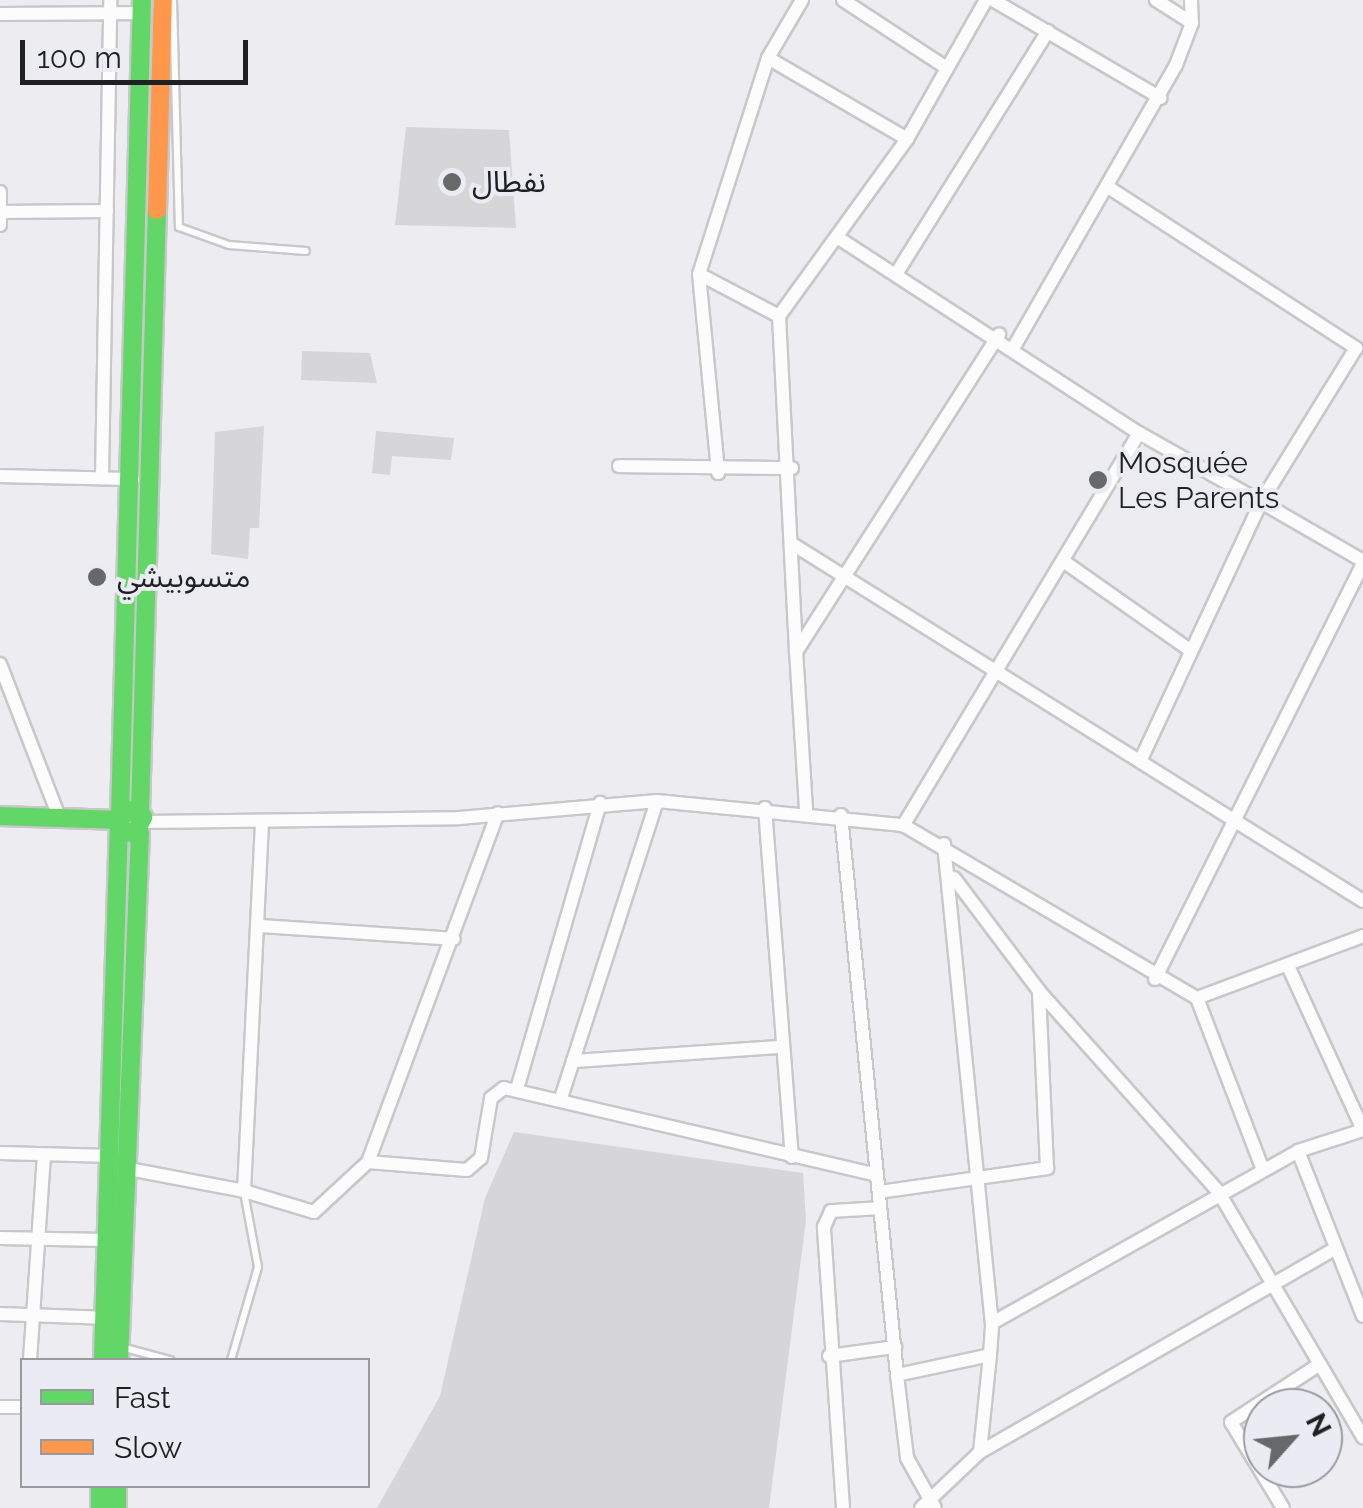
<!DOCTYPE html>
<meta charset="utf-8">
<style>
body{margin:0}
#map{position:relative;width:1363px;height:1508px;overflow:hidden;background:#ededf1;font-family:Raleway,"Noto Sans Arabic",sans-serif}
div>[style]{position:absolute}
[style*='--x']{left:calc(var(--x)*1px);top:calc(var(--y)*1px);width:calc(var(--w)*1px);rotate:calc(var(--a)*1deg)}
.building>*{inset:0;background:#d6d6d9}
.roads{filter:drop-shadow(2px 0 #c8c8ca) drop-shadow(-2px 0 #c8c8ca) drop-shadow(0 2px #c8c8ca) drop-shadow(0 -2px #c8c8ca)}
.lane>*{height:6px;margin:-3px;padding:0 3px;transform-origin:3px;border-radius:3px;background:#fcfcfd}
.street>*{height:12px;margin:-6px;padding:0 6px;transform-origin:6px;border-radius:6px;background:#fcfcfd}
.fast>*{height:18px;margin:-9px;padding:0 9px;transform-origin:9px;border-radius:9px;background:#63d668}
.slow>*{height:18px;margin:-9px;padding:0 9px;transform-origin:9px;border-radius:9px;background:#ff974d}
.dots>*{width:28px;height:28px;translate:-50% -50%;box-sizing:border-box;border:5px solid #ebecf3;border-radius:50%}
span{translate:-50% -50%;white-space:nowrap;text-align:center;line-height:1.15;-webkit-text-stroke:8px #ebecf3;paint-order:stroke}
.poi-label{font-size:30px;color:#1f2022}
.left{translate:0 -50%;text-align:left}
.legend{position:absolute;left:20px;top:1358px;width:350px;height:130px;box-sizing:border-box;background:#ebecf3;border:2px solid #999a9f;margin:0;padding:12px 18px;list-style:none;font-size:30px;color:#1f2022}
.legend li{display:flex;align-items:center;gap:20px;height:50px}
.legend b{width:50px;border:2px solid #999a9f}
.north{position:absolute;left:1243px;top:1388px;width:100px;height:100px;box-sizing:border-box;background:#ebecf3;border:2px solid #999a9f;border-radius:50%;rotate:63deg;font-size:28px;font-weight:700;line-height:40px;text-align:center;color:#1f2022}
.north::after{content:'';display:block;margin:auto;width:35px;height:45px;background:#67686a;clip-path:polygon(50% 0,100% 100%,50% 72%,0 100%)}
.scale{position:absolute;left:20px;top:40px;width:228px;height:45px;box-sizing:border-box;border:5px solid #1f2022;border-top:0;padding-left:12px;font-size:30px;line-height:35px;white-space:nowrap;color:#1f2022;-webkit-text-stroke:8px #ebecf3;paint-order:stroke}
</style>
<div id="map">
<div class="building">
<div style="clip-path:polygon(406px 127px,509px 130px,516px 228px,395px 225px)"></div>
<div style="clip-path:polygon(302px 351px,370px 353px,377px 383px,301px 380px)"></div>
<div style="clip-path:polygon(264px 426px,259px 528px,250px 528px,248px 559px,211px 554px,215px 432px)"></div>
<div style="clip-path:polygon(376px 431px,454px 438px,451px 460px,392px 456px,390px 475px,372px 473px)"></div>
<div style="clip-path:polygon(514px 1132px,803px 1173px,806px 1220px,769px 1508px,377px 1508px,440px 1396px,485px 1198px)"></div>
</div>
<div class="roads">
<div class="lane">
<div style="--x:173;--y:0;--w:227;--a:88.5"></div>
<div style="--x:179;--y:227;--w:53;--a:19.8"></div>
<div style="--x:229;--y:245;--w:77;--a:4.5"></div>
<div style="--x:125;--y:1348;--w:47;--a:14.9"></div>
<div style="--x:231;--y:1360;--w:97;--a:-73.8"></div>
<div style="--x:258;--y:1267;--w:76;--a:-100.6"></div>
</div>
<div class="street">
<div style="--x:802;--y:0;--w:67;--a:120.4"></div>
<div style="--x:768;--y:58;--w:161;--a:30.2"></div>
<div style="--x:843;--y:0;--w:124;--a:33.2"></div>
<div style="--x:993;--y:0;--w:194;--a:30.3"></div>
<div style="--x:1191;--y:0;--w:23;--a:88"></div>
<div style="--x:0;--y:14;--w:144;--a:-0.4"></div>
<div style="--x:768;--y:58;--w:227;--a:107.7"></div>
<div style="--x:699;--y:274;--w:90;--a:27.7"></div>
<div style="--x:779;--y:316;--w:336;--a:87.1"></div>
<div style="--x:1108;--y:187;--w:296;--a:33"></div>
<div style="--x:1356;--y:348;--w:181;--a:121.7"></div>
<div style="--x:1261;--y:502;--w:118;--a:30"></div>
<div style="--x:0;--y:192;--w:33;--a:90"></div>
<div style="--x:0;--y:212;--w:107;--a:-0.5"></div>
<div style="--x:840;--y:239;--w:356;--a:33"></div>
<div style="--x:1139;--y:433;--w:458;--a:121"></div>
<div style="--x:898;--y:271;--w:283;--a:-58"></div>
<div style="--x:699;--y:274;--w:200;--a:84.5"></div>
<div style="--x:779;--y:316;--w:218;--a:-54.1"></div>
<div style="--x:907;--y:139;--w:160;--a:-60.4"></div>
<div style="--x:1015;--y:345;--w:323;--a:-60.1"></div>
<div style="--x:1176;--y:65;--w:45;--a:-69.1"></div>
<div style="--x:1192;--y:23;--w:43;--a:-147.4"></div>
<div style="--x:1139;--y:433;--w:140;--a:29.5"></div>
<div style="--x:1261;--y:502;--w:286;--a:115"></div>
<div style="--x:619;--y:466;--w:173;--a:0.7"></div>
<div style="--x:0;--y:476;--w:133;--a:1.3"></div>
<div style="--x:102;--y:478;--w:478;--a:-89"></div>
<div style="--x:794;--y:545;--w:671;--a:32.03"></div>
<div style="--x:1066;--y:563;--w:148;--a:35.1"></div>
<div style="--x:0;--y:664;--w:164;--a:68.9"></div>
<div style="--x:765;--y:808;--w:350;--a:85.6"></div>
<div style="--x:806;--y:809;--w:157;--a:-93.6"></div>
<div style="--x:796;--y:652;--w:377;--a:-57.4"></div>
<div style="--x:841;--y:815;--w:563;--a:84.29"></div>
<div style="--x:897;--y:1375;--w:95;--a:-12.1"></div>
<div style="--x:990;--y:1355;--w:32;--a:-86"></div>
<div style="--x:992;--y:1323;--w:351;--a:-29.3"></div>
<div style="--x:1298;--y:1151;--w:177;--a:68.5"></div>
<div style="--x:144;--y:822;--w:315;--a:-0.7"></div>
<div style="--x:459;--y:818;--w:199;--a:-4.9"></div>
<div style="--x:657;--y:801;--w:247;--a:5.6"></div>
<div style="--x:903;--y:825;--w:341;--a:30.5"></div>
<div style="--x:1197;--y:998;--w:177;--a:-20.5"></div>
<div style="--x:944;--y:844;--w:481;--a:84.3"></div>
<div style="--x:954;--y:878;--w:141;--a:53"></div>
<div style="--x:1039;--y:991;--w:268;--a:48.2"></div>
<div style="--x:1218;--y:1191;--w:286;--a:59.5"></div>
<div style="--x:259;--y:926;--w:195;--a:3.8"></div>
<div style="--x:1288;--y:966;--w:180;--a:65.4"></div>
<div style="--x:1155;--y:979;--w:464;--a:-63.4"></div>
<div style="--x:1197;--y:998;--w:181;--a:69"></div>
<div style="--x:573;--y:1061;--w:207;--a:-3.9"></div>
<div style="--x:517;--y:1089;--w:298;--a:-73.8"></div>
<div style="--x:561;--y:1098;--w:312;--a:-72.1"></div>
<div style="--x:1298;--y:1151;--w:68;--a:-17.9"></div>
<div style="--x:0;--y:1153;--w:112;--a:1.5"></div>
<div style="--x:368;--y:1162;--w:99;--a:4.6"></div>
<div style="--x:467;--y:1170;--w:18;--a:-41"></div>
<div style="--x:481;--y:1158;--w:61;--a:-80.5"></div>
<div style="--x:491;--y:1098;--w:16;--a:-38"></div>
<div style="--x:504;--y:1088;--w:383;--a:13.1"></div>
<div style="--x:129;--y:1169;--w:117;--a:10.8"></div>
<div style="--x:244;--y:1191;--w:369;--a:-87.2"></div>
<div style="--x:244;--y:1191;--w:73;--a:16.7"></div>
<div style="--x:314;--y:1212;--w:74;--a:-42.8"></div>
<div style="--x:368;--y:1162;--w:372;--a:-69.6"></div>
<div style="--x:879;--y:1192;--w:170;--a:-8.1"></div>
<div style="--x:1047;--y:1168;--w:177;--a:-92.6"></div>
<div style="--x:0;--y:1238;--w:106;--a:1.1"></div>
<div style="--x:0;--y:1314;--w:108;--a:2.1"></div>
<div style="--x:829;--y:1356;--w:67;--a:-7.8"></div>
<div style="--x:30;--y:1360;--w:205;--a:-86.1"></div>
<div style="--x:897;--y:1375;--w:84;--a:83.1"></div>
<div style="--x:907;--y:1458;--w:57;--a:60.8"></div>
<div style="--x:0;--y:1407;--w:22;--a:0"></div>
<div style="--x:980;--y:1452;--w:98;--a:-84.1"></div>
<div style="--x:843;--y:1508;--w:282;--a:-93.9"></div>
<div style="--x:824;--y:1227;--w:17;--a:-66"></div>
<div style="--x:831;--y:1211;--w:49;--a:-3.5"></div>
<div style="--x:921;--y:1508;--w:81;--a:-43.5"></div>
<div style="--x:980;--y:1452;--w:409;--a:-29.8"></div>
<div style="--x:1283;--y:1508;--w:100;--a:-121.2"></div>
<div style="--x:1231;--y:1422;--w:106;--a:-33.1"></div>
</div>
<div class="fast">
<div style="--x:140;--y:813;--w:603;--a:-88.39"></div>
<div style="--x:0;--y:816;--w:119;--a:1.9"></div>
<div style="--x:120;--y:816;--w:816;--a:-88.46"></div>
<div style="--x:103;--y:1360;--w:540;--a:-88.3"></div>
<div style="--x:119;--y:820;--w:13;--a:-48"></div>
<div style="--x:128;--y:810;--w:17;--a:25"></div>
<div style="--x:143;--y:817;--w:19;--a:115"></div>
<div style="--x:135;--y:834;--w:15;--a:-164"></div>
<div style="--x:119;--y:1360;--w:528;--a:-87.72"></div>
<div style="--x:100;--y:1486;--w:22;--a:90"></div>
<div style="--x:117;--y:1486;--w:22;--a:90"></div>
</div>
<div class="slow">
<div style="--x:157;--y:210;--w:210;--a:-88.4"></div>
</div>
</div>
<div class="dots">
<div style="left:452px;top:182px;background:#67686a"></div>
<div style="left:1098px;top:480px;background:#67686a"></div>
<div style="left:97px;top:577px;background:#67686a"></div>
</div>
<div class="poi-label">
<span class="left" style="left:472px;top:182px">نفطال</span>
<span class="left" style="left:1118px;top:480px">Mosquée<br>Les Parents</span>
<span class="left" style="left:117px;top:577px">متسوبيشي</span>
</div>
<ul class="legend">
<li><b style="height:12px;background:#63d668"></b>Fast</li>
<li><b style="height:12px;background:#ff974d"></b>Slow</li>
</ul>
<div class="north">N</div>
<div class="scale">100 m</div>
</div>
